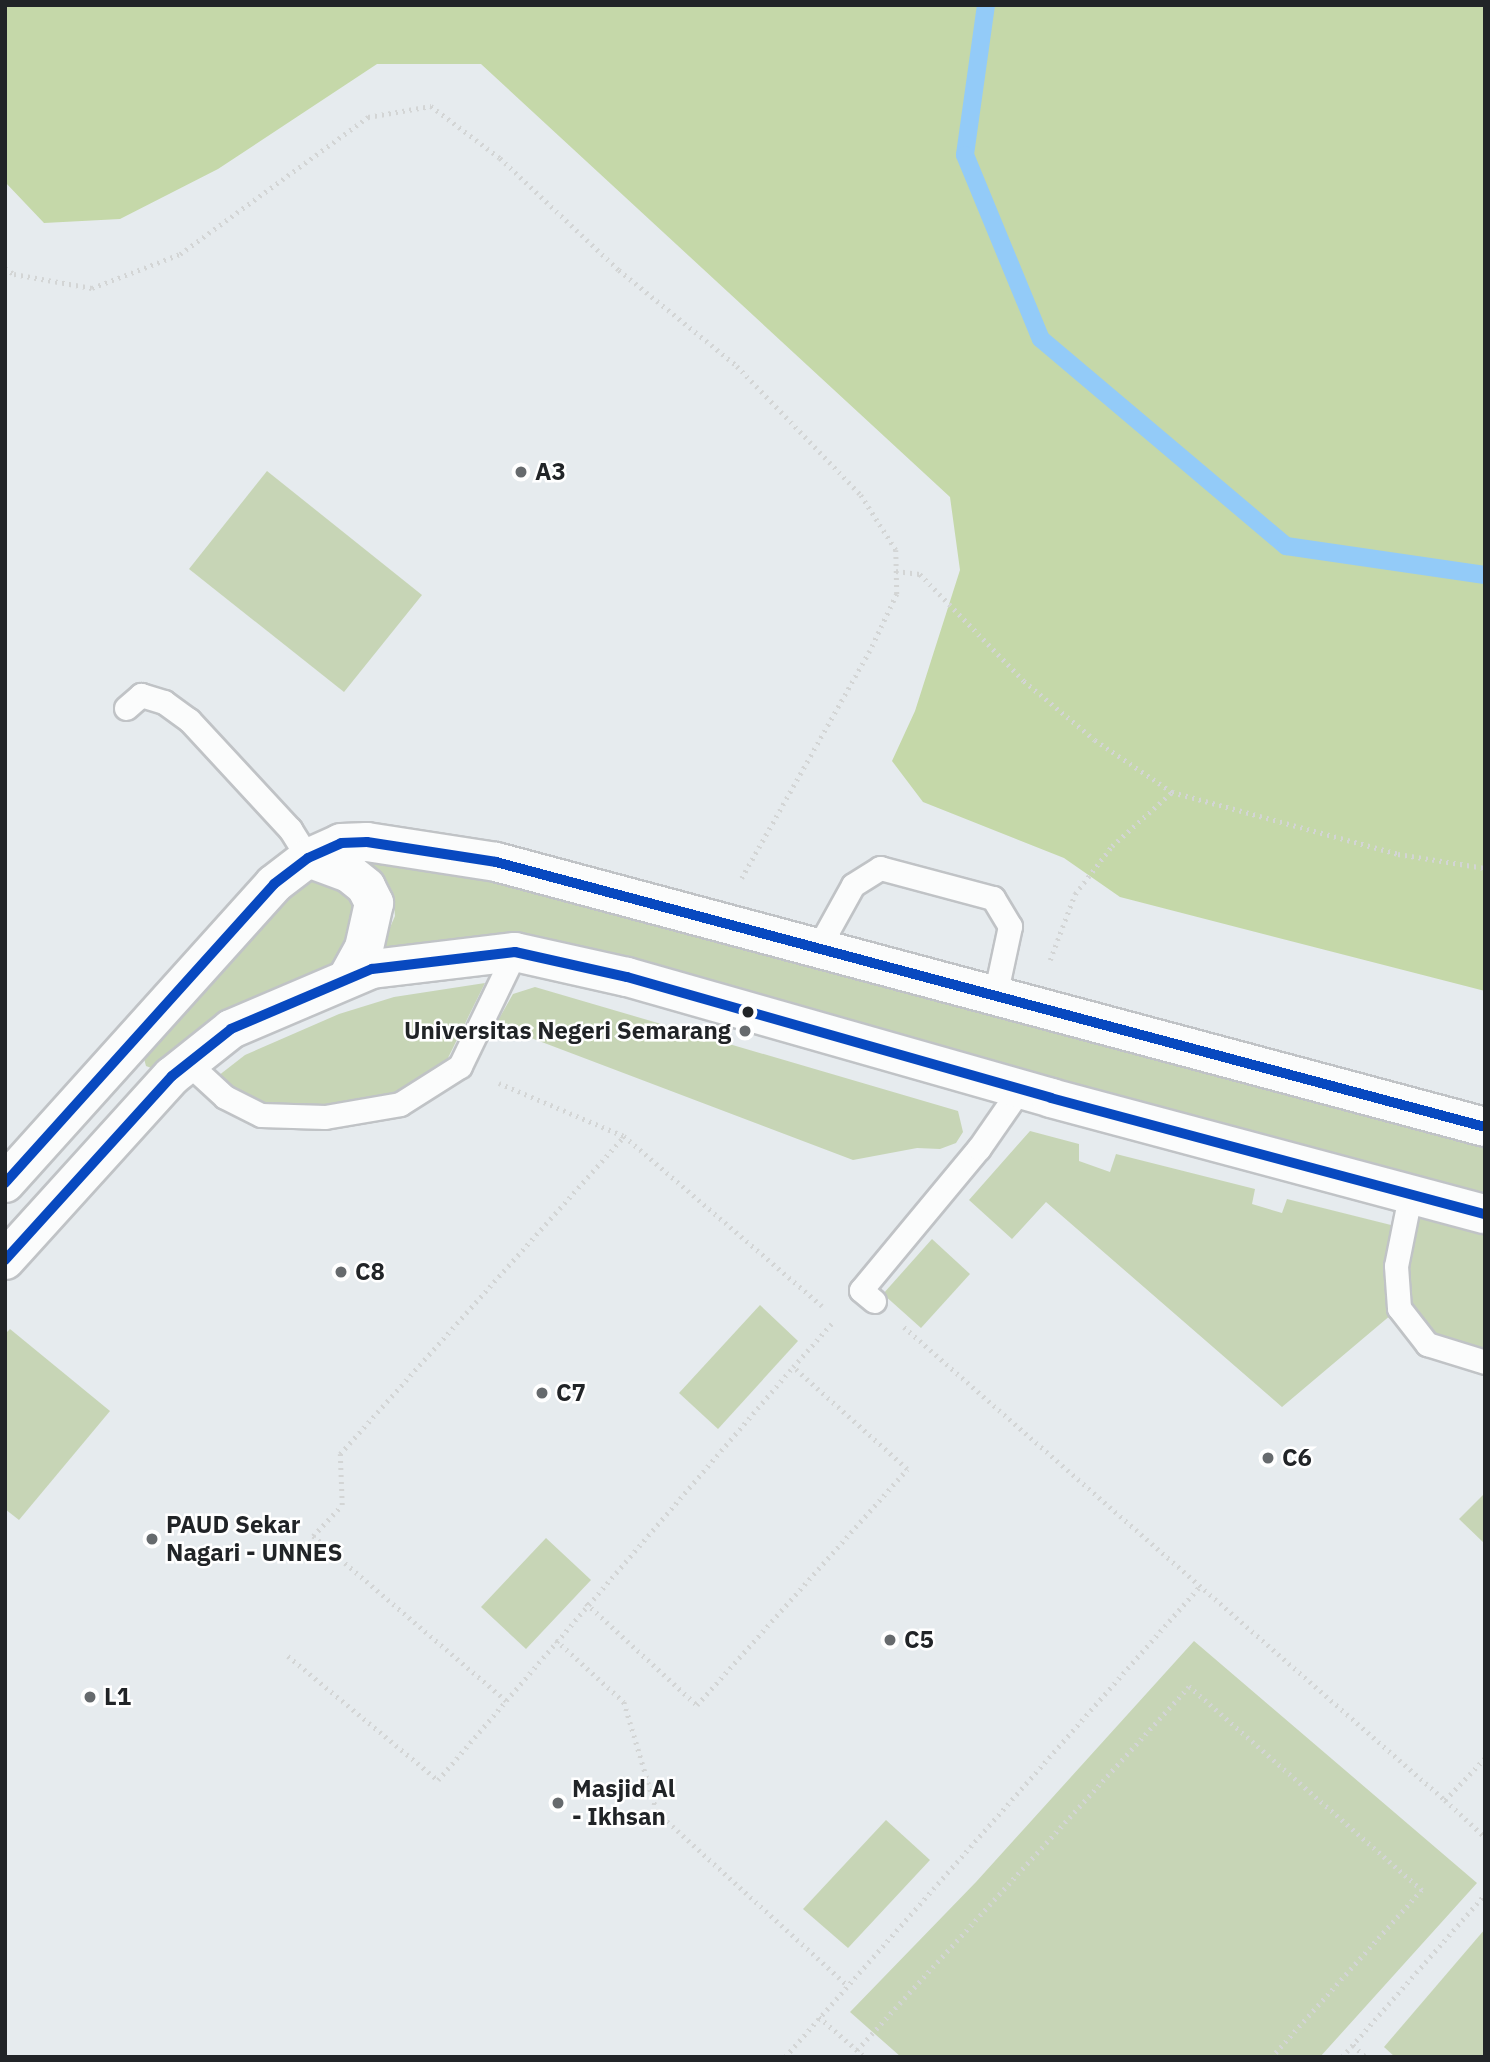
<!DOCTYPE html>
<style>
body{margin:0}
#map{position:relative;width:1490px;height:2062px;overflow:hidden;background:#e6ebee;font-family:"IBM Plex Sans",sans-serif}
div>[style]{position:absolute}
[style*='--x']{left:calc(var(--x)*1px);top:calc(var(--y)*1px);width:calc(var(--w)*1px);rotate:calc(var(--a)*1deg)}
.green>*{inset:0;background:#c7d5b6}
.forest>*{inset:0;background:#c5d8a9}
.stream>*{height:18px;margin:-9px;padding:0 9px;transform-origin:9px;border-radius:9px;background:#93cbf8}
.path>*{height:4.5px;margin-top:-2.25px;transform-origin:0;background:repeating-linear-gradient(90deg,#d3d5d5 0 2px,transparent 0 7px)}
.roads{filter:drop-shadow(2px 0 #c0c3c6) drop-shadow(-2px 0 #c0c3c6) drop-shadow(0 2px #c0c3c6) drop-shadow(0 -2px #c0c3c6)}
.service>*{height:23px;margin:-11.5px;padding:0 11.5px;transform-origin:11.5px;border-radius:11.5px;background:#fbfcfc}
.minor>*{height:38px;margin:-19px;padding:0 19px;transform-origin:19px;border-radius:19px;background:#fbfcfc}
.bus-1>*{height:10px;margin:-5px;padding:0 5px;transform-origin:5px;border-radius:5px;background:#0849c0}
.dots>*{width:19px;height:19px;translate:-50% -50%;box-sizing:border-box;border:4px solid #fff;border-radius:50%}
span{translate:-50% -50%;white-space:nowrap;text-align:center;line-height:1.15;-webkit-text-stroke:5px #fff;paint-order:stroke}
.poi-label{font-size:24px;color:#212427;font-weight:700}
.left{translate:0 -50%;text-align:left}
.right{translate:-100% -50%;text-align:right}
.frame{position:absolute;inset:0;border:7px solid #212427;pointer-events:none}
</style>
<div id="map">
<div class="green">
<div style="clip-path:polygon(267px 471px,422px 595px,344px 692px,189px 569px)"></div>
<div style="clip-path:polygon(367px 842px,1485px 1127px,1485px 1362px,1427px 1344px,1398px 1309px,1282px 1407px,1046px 1202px,1012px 1239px,969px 1200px,1030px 1131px,1079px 1144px,1079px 1161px,1110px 1172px,1116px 1154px,1255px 1189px,1252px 1204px,1282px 1213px,1287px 1199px,1403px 1228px,1409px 1196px,553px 958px,372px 969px,395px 916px,393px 893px,383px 874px,366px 860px)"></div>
<div style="clip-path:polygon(308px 858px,366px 887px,347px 979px,172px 1076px,146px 1066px,138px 1036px)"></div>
<div style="clip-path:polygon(485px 983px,447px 1060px,394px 1096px,306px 1109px,257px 1107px,227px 1090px,218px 1076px,245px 1055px,339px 1014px,394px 997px)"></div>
<div style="clip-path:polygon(535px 987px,958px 1111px,963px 1132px,956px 1143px,940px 1149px,917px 1148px,853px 1160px,518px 1033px,488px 1038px,513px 994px)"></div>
<div style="clip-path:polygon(932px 1239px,970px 1274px,921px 1328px,883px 1294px)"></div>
<div style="clip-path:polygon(760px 1305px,798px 1341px,718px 1429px,679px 1393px)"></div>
<div style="clip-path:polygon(10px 1329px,110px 1411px,19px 1520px,5px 1509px,5px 1334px)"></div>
<div style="clip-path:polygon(1485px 1493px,1485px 1544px,1459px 1519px)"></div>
<div style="clip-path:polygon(546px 1538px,591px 1580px,526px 1649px,481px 1607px)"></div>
<div style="clip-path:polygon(1194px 1641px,1477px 1883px,1320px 2057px,901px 2057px,850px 2012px,976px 1882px)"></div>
<div style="clip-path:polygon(886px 1820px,930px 1860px,848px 1948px,803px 1909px)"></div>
<div style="clip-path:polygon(1485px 1929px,1485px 2057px,1395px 2057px,1384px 2047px)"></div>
</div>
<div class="forest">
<div style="clip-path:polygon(5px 5px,1485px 5px,1485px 991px,1120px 897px,1064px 858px,923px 802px,892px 761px,915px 711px,960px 570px,950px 497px,481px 64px,377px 64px,218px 169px,120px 219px,44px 223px,5px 182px)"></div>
</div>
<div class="stream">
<div style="--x:986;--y:5;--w:151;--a:98"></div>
<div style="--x:965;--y:155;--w:199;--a:67.6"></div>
<div style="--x:1041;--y:339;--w:321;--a:40.2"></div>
<div style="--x:1286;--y:546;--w:201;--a:8.3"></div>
</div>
<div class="path">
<div style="--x:5;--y:268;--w:11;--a:34"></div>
<div style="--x:14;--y:274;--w:79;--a:10.2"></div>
<div style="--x:92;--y:288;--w:94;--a:-21.1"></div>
<div style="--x:180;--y:254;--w:233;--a:-36.1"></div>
<div style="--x:368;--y:117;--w:64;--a:-9.9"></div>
<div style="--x:431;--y:106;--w:86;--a:37"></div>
<div style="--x:500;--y:158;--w:163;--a:43.3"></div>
<div style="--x:619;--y:270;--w:152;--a:39.1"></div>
<div style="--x:737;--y:366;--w:179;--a:46.1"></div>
<div style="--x:861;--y:495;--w:65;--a:57.5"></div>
<div style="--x:896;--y:550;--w:44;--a:88.7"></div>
<div style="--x:897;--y:594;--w:63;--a:115.3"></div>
<div style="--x:870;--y:651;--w:261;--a:119.4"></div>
<div style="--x:896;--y:571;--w:24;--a:7"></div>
<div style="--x:920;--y:574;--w:149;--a:45.8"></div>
<div style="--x:1024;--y:681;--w:92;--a:39.7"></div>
<div style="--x:1095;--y:740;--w:93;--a:34"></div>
<div style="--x:1172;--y:792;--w:234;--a:15.3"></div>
<div style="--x:1398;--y:854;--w:88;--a:9.1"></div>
<div style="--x:1050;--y:960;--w:71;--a:-69.3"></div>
<div style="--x:1075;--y:894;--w:61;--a:-52.4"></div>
<div style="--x:1112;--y:846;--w:81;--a:-42"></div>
<div style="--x:499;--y:1083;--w:136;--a:23"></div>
<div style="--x:624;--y:1136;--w:261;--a:40.6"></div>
<div style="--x:904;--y:1327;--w:719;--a:41.16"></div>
<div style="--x:1445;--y:1800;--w:58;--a:-46.4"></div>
<div style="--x:586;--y:1603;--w:151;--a:42.6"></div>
<div style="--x:697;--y:1705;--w:316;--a:-48.3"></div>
<div style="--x:907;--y:1469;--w:153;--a:-138.2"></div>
<div style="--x:793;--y:1367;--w:60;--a:-48.4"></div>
<div style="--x:556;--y:1640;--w:92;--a:42.4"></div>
<div style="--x:624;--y:1702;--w:115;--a:73.3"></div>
<div style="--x:657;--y:1812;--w:257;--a:42.3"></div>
<div style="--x:288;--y:1656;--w:195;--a:39.6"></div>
<div style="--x:438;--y:1780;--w:545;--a:-49.32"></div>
<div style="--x:506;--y:1701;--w:254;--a:-139.5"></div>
<div style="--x:313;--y:1536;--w:42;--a:-46.9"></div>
<div style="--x:342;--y:1505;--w:51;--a:-92.2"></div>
<div style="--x:340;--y:1454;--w:426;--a:-48.2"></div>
<div style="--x:1445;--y:1800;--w:54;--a:42.8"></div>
<div style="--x:819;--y:2017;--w:61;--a:41"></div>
<div style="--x:1353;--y:2045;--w:18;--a:43"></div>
<div style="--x:857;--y:2050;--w:493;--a:-47.6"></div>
<div style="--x:1189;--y:1686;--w:310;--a:41.2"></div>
<div style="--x:1422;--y:1890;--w:224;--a:131.9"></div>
<div style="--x:785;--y:2057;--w:629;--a:-48.61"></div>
<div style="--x:1342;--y:2057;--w:217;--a:-48.7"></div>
</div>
<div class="roads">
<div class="service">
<div style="--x:126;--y:708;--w:20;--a:-41"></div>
<div style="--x:141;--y:695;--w:24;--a:17"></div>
<div style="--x:164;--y:702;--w:31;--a:36"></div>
<div style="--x:189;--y:720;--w:149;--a:47.2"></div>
<div style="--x:290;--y:829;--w:34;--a:58"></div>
<div style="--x:817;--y:950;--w:74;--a:-61"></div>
<div style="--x:853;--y:885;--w:32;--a:-32"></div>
<div style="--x:880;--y:868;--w:117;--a:14.9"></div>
<div style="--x:993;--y:898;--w:33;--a:59"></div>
<div style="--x:1010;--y:926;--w:72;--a:102.1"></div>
<div style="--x:188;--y:1063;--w:50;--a:42.6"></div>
<div style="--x:225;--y:1097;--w:40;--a:26.6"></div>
<div style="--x:261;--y:1115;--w:64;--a:1.8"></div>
<div style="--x:325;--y:1117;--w:76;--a:-9.8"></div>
<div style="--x:400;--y:1104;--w:71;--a:-32.3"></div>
<div style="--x:460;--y:1066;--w:127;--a:-64.2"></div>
<div style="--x:1410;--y:1196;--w:71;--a:101.3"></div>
<div style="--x:1396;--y:1266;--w:42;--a:85.9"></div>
<div style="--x:1399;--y:1308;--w:46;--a:52.1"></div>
<div style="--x:1427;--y:1344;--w:61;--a:17.2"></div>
<div style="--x:874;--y:1301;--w:17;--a:-140"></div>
<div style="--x:861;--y:1290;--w:185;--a:-50.3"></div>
<div style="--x:979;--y:1148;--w:72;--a:-55.2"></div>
</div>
<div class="minor">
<div style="--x:308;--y:858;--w:44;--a:20.1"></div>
<div style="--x:349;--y:873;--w:22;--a:39"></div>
<div style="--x:366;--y:887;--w:18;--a:63"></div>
<div style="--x:374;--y:903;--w:46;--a:102.5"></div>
<div style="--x:364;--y:948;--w:35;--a:119"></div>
<div style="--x:5;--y:1183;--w:402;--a:-48"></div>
<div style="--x:274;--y:884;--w:43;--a:-37.4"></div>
<div style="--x:308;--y:858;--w:36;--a:-24"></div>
<div style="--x:341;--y:843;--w:26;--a:-2"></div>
<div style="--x:367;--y:842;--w:131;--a:8.8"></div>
<div style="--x:496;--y:862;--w:1024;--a:15"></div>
<div style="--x:5;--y:1260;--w:248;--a:-47.8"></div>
<div style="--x:172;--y:1076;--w:75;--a:-38.5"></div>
<div style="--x:231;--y:1029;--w:153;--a:-23.1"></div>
<div style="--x:372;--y:969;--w:144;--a:-6.8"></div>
<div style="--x:515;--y:952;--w:115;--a:12.6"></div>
<div style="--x:627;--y:977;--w:441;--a:15.9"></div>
<div style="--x:1051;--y:1098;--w:449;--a:15"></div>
</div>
</div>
<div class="bus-1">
<div style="--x:5;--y:1183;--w:402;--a:-48"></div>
<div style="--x:274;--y:884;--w:43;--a:-37.4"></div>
<div style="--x:308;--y:858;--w:36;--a:-24"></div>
<div style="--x:341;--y:843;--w:26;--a:-2"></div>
<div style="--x:367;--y:842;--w:131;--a:8.8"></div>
<div style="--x:496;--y:862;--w:1024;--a:15"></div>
<div style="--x:5;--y:1260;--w:248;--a:-47.8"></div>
<div style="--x:172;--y:1076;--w:75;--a:-38.5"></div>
<div style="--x:231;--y:1029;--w:153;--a:-23.1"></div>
<div style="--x:372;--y:969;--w:144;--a:-6.8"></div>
<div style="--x:515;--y:952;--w:115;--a:12.6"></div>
<div style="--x:627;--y:977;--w:441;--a:15.9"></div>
<div style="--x:1051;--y:1098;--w:449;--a:15"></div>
</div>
<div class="dots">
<div style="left:521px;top:472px;background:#666a6d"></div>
<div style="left:748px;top:1012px;background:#212427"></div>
<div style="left:745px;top:1031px;background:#666a6d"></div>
<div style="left:341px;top:1272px;background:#666a6d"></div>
<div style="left:542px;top:1393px;background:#666a6d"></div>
<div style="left:1268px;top:1458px;background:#666a6d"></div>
<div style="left:152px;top:1539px;background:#666a6d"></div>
<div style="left:890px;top:1640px;background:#666a6d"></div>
<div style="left:90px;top:1697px;background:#666a6d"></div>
<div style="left:558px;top:1803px;background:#666a6d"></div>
</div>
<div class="poi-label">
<span class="left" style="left:535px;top:472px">A3</span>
<span class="right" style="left:731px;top:1031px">Universitas Negeri Semarang</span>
<span class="left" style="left:355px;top:1272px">C8</span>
<span class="left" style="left:556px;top:1393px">C7</span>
<span class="left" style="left:1282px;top:1458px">C6</span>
<span class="left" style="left:166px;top:1539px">PAUD Sekar<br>Nagari - UNNES</span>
<span class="left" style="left:904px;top:1640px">C5</span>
<span class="left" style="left:104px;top:1697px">L1</span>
<span class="left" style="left:572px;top:1803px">Masjid Al<br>- Ikhsan</span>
</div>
<div class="frame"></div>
</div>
